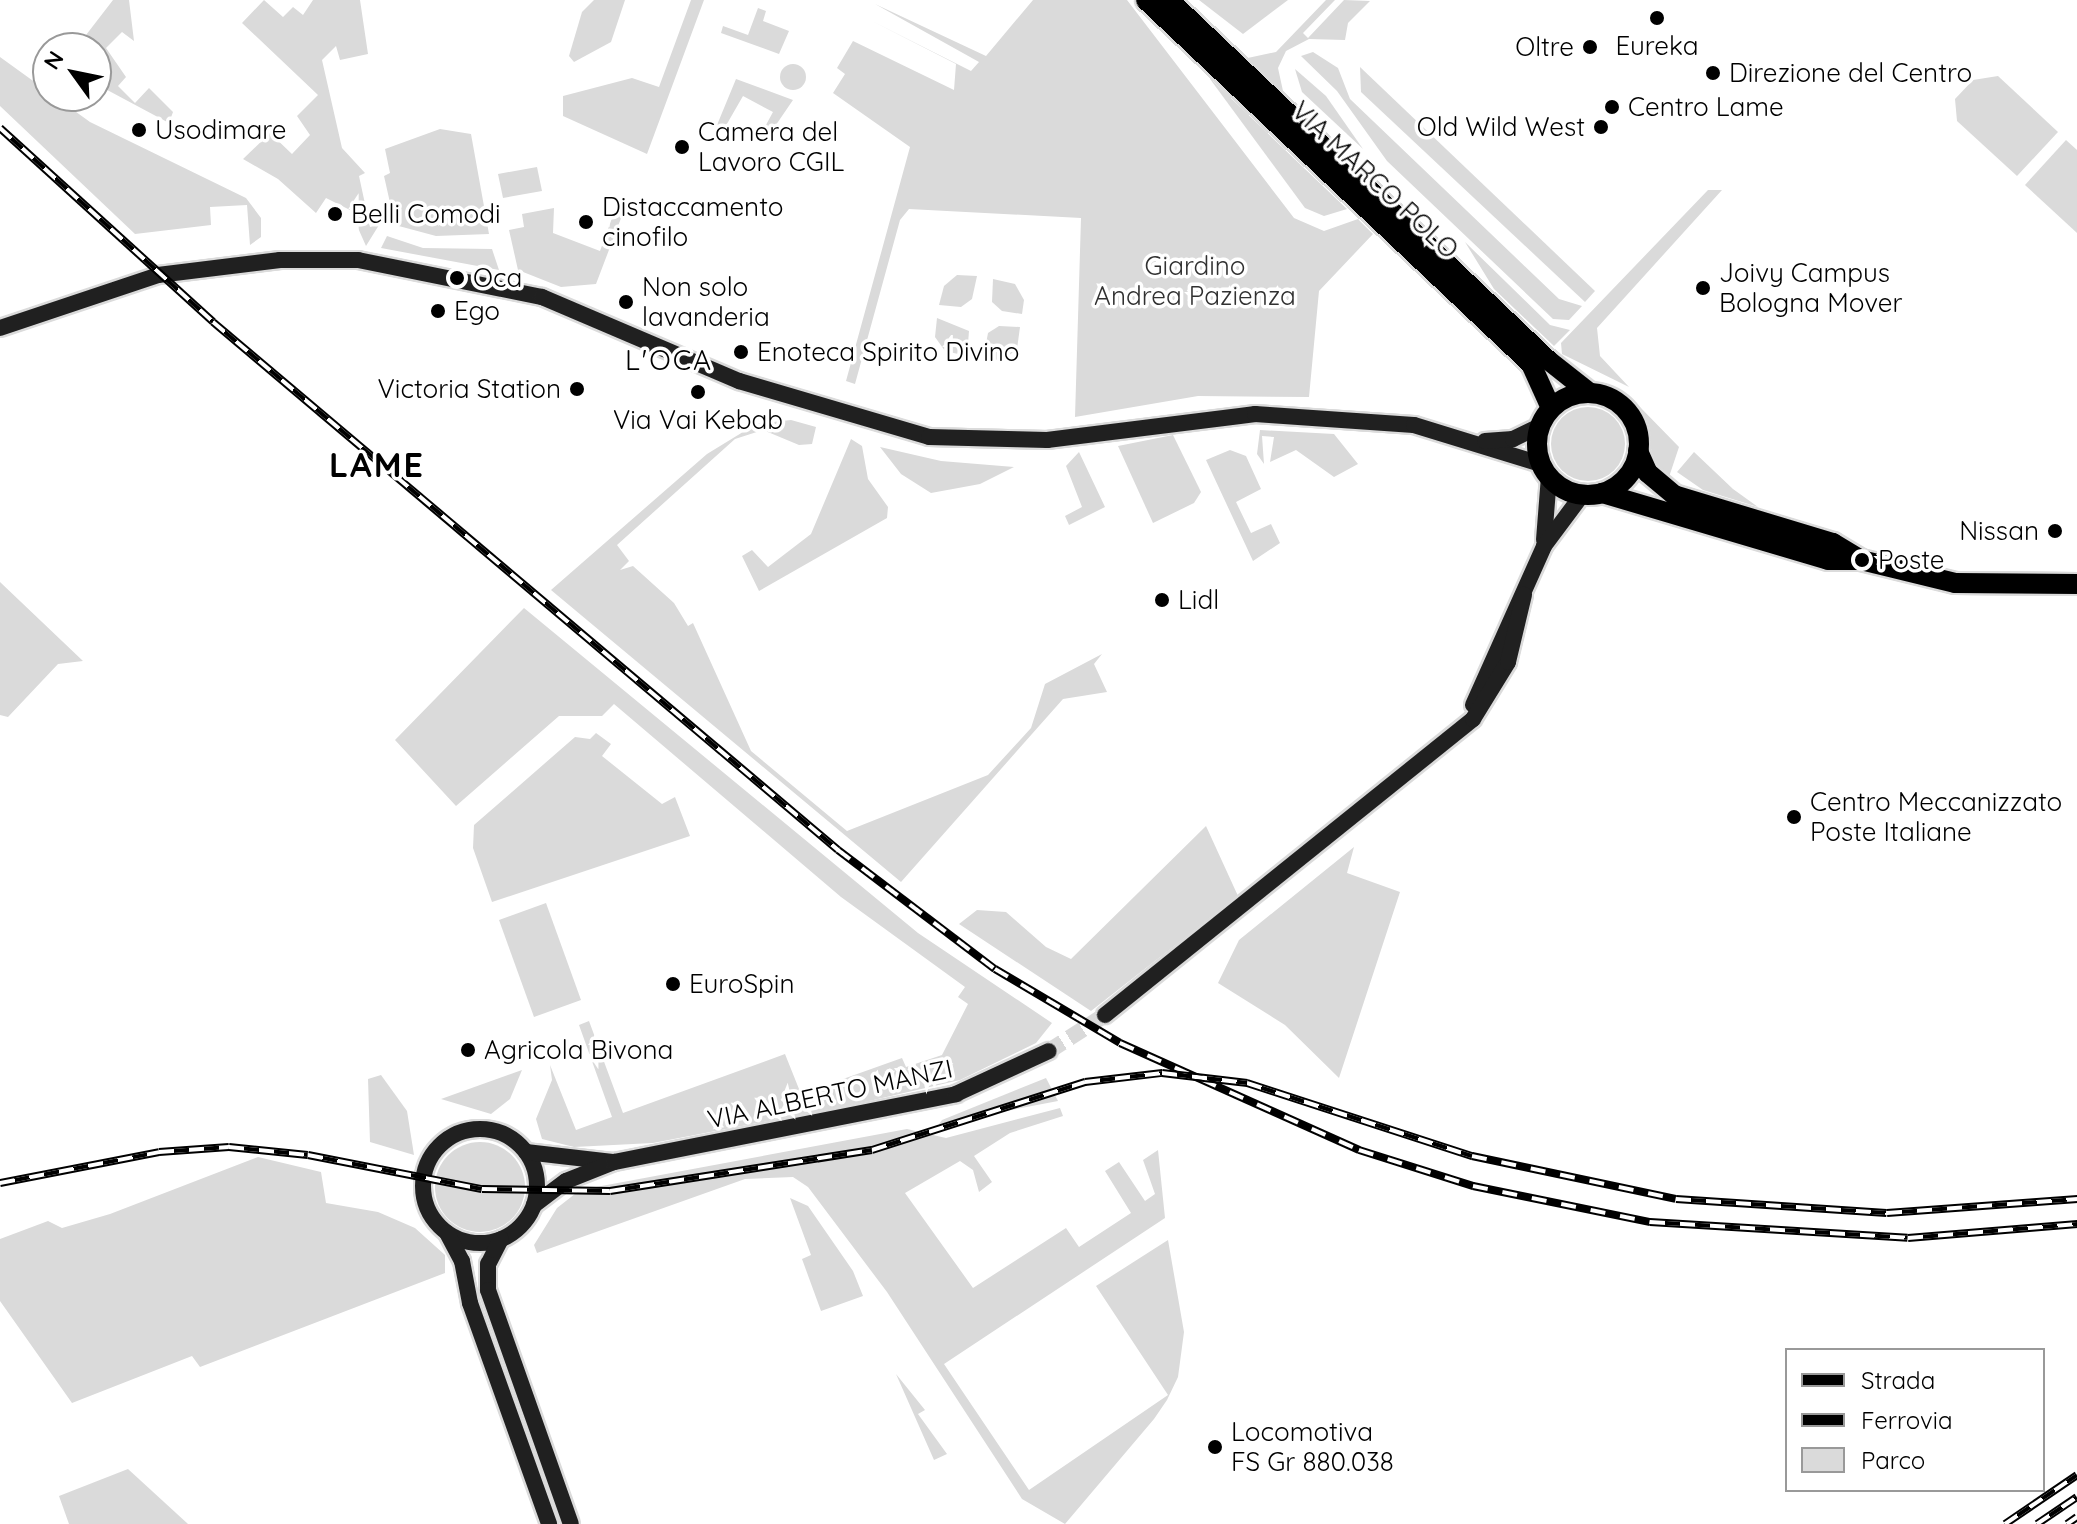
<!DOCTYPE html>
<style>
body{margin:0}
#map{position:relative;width:2077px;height:1524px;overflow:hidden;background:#fff;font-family:Quicksand,sans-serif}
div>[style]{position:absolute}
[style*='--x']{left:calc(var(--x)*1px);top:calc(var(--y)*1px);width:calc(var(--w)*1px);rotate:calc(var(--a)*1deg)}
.green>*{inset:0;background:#dadada}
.round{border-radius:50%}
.secondary-tunnel>*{height:16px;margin-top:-8px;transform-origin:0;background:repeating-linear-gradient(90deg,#d9d9d9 0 16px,transparent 0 24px)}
.roads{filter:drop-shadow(2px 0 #dbdbdb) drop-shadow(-2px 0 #dbdbdb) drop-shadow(0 2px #dbdbdb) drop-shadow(0 -2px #dbdbdb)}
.secondary>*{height:16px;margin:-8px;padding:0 8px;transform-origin:8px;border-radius:8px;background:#202020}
.secondary>.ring{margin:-8px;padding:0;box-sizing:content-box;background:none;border:16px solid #202020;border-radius:50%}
.primary>*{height:20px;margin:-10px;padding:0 10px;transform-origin:10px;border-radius:10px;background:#000}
.primary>.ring{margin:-10px;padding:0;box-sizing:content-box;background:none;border:20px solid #000;border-radius:50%}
.rail>*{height:8px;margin-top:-4px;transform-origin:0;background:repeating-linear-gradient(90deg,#fff 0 15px,#000 0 30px);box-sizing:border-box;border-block:2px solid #000}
.dots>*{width:22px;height:22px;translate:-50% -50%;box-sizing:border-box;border:4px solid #fff;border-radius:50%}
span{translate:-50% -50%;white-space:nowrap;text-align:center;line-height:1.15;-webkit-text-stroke:7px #fff;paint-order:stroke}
.poi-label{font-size:26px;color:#000}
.right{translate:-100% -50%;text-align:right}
.left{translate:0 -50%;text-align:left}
.street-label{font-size:26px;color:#000}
.park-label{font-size:26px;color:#313131}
.neighbourhood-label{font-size:28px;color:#000;letter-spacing:2px}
.district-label{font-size:34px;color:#000;font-weight:700;letter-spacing:2px}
.legend{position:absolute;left:1785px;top:1348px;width:260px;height:144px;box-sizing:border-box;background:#fff;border:2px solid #999;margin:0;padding:10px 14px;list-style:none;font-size:24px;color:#000}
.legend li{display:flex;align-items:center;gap:16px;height:40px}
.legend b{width:40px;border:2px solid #999}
.north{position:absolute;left:32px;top:32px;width:80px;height:80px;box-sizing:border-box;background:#fff;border:2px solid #999;border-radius:50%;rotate:303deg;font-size:22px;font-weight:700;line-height:32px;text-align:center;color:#000}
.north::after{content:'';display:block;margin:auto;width:28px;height:36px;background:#000;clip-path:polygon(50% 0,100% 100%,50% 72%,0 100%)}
</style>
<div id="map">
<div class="green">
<div style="clip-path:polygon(113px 0,129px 0,134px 41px,122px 32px,106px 48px,126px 77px,118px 86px,135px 103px,149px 88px,173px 112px,169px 123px,96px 84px,96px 48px,76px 48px)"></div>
<div style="clip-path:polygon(264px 0,283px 17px,293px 7px,303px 15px,313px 0,360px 0,368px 54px,340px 60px,336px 46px,322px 60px,342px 148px,365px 173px,359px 176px,370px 227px,379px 225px,366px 246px,350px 210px,326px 198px,316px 213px,278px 179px,243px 159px,270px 133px,292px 154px,310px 135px,297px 116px,318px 95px,242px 23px)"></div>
<div style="clip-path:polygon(594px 0,625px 0,611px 42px,574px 62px,569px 56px,582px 12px)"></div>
<div style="clip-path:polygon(691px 0,704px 0,647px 154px,563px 116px,563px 96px,632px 78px,659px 87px)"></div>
<div style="clip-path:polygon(1033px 0,1127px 0,1294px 218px,1324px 231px,1358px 219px,1373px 234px,1319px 291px,1309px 397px,1198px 396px,1075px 417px,1081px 218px,909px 209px,900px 220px,855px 384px,846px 381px,910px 147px,833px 93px,845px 74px,837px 68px,853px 41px,954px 90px,956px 64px,870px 20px,971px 71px,979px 62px,875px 4px,986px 56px)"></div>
<div style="clip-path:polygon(1199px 0,1288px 0,1243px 34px)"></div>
<div style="clip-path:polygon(1326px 0,1335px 0,1303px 33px,1308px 38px,1344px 0,1370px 1px,1348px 23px,1345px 40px,1309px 39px,1286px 51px,1278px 68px,1283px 91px,1419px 226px,1243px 59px,1276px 52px)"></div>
<div style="clip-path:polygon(758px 8px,766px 11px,763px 21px,789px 31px,779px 54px,721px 33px,723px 26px,748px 35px)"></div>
<div style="clip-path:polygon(1313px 52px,1338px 68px,1350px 99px,1559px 299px,1582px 306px,1569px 320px,1553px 319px,1387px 161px,1337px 91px,1301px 56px)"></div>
<div style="clip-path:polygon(0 57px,90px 122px,246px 198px,261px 218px,261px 237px,250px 245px,247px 205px,210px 207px,211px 225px,135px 234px,0 106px)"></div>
<div class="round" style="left:780px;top:64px;width:26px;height:26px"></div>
<div style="clip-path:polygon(1360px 67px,1595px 291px,1585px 302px,1361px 92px)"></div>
<div style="clip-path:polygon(1295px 69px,1326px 96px,1363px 149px,1302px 92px)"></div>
<div style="clip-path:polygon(1998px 76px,2058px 132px,2017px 176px,1957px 121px,1955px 99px,1973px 80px)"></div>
<div style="clip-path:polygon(736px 79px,793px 100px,767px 138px,761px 134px,773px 112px,743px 96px,724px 129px,717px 125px)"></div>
<div style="clip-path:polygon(1210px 79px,1211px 79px,1347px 209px,1324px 216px,1305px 208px)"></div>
<div style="clip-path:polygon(440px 129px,471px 134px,489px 234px,436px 236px,395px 225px,384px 176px,390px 173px,385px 149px)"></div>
<div style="clip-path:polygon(2066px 140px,2077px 150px,2077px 233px,2025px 185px)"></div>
<div style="clip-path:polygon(537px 167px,542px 191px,503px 198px,498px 174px)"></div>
<div style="clip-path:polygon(1708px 190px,1722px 190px,1597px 328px,1600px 356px,1629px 387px,1562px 354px,1561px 343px)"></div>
<div style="clip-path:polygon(554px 208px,553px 233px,600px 251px,615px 210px,623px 213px,596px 284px,561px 287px,518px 270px,509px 230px,524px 227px,522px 214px)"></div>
<div style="clip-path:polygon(387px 236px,423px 248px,492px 249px,499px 270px,381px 248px)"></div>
<div style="clip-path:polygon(1465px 242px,1550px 325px,1570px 330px,1554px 346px,1494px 289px)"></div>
<div style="clip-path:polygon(957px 275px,977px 276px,972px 299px,961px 307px,939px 305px,944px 286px)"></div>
<div style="clip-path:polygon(993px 279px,1015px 284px,1024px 300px,1022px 314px,1002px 311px,992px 302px)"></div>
<div style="clip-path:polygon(937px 318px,969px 331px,967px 356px,945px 351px,935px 337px)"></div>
<div style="clip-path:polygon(999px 326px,1020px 327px,1017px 349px,1003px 360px,983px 359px,988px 333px)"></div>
<div style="clip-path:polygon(1638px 405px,1679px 447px,1668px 480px,1652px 459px,1649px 426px)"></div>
<div class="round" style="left:1551px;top:407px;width:74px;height:74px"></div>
<div style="clip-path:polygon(791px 420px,816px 427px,812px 444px,799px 445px,763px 430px,735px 439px,617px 545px,629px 561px,620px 570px,633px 566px,674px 603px,688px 626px,693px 623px,751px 751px,847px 831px,988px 775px,1031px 728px,1045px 684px,1102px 654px,1094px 664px,1107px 692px,1063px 699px,901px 882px,551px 590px,707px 454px,756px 424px)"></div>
<div style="clip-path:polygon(1260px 430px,1334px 434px,1358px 464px,1334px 477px,1296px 450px,1270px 462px,1274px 437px,1262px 436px,1264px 464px,1257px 454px)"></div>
<div style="clip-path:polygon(1173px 435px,1201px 492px,1194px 503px,1153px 523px,1118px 446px)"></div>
<div style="clip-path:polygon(851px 439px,862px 446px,868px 479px,888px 507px,887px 518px,759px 591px,742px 556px,752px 550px,768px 567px,811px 534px)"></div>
<div style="clip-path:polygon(880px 447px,941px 461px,1014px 467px,980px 484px,931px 493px,901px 474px)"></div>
<div style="clip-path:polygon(1230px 450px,1246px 456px,1261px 489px,1236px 502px,1251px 533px,1271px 524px,1280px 543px,1253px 561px,1206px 460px)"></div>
<div style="clip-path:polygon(1079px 452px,1105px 507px,1069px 525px,1065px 516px,1082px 507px,1066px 466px)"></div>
<div style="clip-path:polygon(1694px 452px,1733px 489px,1758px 507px,1703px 490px,1677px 472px)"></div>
<div style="clip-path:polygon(0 582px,83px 661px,58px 664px,8px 717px,0 715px)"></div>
<div style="clip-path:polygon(524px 608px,918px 933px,1052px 1023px,1036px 1043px,960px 1080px,852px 1105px,653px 1143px,574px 1147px,542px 1139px,536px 1119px,552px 1080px,550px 1065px,576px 1130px,612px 1117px,579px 1025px,589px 1021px,623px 1113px,785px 1054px,801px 1094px,902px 1058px,906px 1067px,942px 1055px,968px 1004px,958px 997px,965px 987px,841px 897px,614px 704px,602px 716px,559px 716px,456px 806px,395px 740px)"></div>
<div style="clip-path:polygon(596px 733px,611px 744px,602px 756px,662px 804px,675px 797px,690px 836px,492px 902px,473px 848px,474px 825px,575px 737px,590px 739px)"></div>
<div style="clip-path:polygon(1206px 826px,1238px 896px,1091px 1011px,959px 924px,977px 910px,1006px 912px,1046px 947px,1071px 959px)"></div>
<div style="clip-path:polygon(1354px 847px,1347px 873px,1400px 892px,1339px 1078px,1285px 1025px,1218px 983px,1239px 940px)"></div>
<div style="clip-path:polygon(546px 903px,581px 1000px,534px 1017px,499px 920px)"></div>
<div style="clip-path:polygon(522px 1070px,510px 1099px,491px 1114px,441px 1099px)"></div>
<div style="clip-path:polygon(381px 1075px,407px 1111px,414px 1155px,370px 1142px,368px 1079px)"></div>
<div style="clip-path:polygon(1046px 1078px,1058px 1101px,939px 1124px,942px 1120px)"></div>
<div style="clip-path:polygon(1060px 1108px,1063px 1116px,1010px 1133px,974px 1156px,992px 1182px,979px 1192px,973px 1170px,960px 1161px,905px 1193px,973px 1288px,1066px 1228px,1079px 1247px,1131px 1213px,1105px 1171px,1119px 1162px,1145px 1201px,1155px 1194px,1143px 1160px,1158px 1150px,1165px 1218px,944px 1364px,1029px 1490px,1168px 1395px,1096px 1286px,1168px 1240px,1184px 1332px,1178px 1377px,1167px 1400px,1154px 1419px,1065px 1524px,1022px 1499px,887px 1292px,808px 1187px,793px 1177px,745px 1179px,537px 1253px,534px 1245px,557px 1208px,580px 1190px,907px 1129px,946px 1138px)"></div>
<div class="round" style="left:435px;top:1142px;width:90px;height:90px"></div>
<div style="clip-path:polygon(258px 1157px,321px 1172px,326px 1203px,378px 1212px,415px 1228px,445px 1255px,445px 1273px,200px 1367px,192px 1356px,72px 1403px,0 1301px,0 1239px,48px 1221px,62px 1228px,110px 1214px)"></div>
<div style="clip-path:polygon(790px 1198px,808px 1206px,853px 1271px,863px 1296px,821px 1311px,802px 1259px,811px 1255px)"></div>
<div style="clip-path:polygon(896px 1374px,925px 1410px,918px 1414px,947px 1454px,934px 1460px)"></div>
<div style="clip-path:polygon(128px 1469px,188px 1524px,69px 1524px,59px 1496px)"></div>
</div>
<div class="secondary-tunnel">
<div style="--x:1049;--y:1051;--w:67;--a:-32.7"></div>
</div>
<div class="roads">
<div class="secondary">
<div style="--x:0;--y:328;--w:167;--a:-18.5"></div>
<div style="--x:158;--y:275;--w:123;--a:-7"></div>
<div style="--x:280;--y:260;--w:78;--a:0"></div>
<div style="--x:358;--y:260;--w:188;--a:11.4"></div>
<div style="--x:542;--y:297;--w:214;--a:23.1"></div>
<div style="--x:739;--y:381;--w:198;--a:16.4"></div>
<div style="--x:929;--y:437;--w:118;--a:1.5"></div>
<div style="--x:1047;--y:440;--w:210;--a:-7.1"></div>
<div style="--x:1255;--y:414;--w:159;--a:4"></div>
<div style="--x:1414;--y:425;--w:133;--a:17.1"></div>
<div style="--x:1485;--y:441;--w:28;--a:-4"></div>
<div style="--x:1513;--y:439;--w:30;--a:-26"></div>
<div style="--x:1544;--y:540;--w:63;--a:-85.5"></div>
<div style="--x:1473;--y:705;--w:174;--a:-65.9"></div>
<div style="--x:1544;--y:546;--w:64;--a:-53.3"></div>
<div style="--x:1105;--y:1015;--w:472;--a:-38.8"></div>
<div style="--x:1473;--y:719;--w:67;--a:-58.4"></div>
<div style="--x:1508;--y:662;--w:69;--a:-76.6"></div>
<div class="ring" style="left:423px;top:1129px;width:98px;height:98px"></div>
<div style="--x:526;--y:1152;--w:87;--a:6.6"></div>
<div style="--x:534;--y:1205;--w:40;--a:-37"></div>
<div style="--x:566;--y:1181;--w:52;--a:-21.6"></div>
<div style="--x:614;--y:1162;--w:349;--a:-11.2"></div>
<div style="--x:956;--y:1094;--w:102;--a:-24.8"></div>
<div style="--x:447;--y:1233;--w:32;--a:62"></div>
<div style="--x:462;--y:1261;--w:43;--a:79.2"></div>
<div style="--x:470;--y:1303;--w:235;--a:70.3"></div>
<div style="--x:501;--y:1239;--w:28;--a:117"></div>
<div style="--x:488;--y:1264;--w:26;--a:90"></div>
<div style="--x:488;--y:1290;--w:248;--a:70.5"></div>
</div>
<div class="primary">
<div style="--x:1146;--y:0;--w:530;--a:43.39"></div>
<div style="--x:1531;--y:364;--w:48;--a:65.6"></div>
<div style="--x:1169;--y:0;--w:523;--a:43.53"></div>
<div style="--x:1548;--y:360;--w:53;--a:38.2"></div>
<div class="ring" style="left:1537px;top:393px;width:82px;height:82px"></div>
<div style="--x:1638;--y:451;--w:24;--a:66"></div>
<div style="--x:1648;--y:473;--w:34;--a:40"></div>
<div style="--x:1674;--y:495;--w:166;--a:16.8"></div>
<div style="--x:1833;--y:543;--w:31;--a:31"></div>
<div style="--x:1602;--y:493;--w:236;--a:16.5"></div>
<div style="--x:1828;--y:560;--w:33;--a:0"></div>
<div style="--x:1861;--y:560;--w:97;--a:13.7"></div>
<div style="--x:1955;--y:583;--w:122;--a:0.5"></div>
</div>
</div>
<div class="rail">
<div style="--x:0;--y:128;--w:288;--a:42.3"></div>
<div style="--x:213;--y:322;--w:818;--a:40.19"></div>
<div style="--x:838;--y:850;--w:197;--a:37.2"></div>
<div style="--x:995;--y:969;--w:145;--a:30.6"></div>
<div style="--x:1120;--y:1043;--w:262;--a:24.1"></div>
<div style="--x:1359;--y:1150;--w:120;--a:17.5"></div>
<div style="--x:1473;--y:1186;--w:181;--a:11.5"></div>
<div style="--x:1650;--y:1222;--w:258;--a:3.5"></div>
<div style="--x:1908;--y:1238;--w:170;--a:-4.7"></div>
<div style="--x:0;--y:1183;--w:162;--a:-11"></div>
<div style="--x:159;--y:1152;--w:70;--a:-4.1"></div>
<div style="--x:229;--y:1147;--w:79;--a:5.8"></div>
<div style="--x:308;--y:1155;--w:177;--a:11.1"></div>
<div style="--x:482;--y:1189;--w:128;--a:0.9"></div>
<div style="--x:610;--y:1191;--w:265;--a:-8.9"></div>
<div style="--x:872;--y:1150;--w:224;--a:-17.7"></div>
<div style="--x:1085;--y:1082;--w:78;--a:-6.7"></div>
<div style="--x:1162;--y:1073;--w:86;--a:6.7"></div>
<div style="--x:1247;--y:1083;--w:237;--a:18"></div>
<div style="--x:1472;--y:1156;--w:208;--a:11.9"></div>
<div style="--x:1676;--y:1199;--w:211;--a:3.8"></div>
<div style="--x:1887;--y:1213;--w:191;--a:-4.2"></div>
<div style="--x:1212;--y:1452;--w:13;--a:-58"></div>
<div style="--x:2005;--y:1524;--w:87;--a:-34.2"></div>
<div style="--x:2037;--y:1524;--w:48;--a:-34"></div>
<div style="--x:2067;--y:1524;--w:12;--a:-35"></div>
</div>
<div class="dots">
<div style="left:1657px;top:18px;background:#000"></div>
<div style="left:1590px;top:47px;background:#000"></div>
<div style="left:1713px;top:73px;background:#000"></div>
<div style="left:1612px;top:107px;background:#000"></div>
<div style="left:1601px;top:127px;background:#000"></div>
<div style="left:139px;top:130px;background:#000"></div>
<div style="left:682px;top:147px;background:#000"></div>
<div style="left:335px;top:214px;background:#000"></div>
<div style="left:586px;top:222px;background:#000"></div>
<div style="left:457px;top:278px;background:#000"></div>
<div style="left:1703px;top:288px;background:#000"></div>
<div style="left:626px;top:302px;background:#000"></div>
<div style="left:438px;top:311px;background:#000"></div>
<div style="left:741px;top:352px;background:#000"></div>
<div style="left:577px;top:389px;background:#000"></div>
<div style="left:698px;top:392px;background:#000"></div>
<div style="left:2055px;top:531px;background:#000"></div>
<div style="left:1862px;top:560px;background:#000"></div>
<div style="left:1162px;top:600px;background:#000"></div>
<div style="left:1794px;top:817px;background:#000"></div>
<div style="left:673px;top:984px;background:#000"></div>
<div style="left:468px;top:1050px;background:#000"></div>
<div style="left:1215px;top:1447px;background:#000"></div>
</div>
<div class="poi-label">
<span style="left:1657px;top:46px">Eureka</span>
<span class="right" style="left:1574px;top:47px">Oltre</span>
<span class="left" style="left:1729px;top:73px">Direzione del Centro</span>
<span class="left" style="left:1628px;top:107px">Centro Lame</span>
<span class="right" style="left:1585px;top:127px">Old Wild West</span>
<span class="left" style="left:155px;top:130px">Usodimare</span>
<span class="left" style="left:698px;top:147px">Camera del<br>Lavoro CGIL</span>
<span class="left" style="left:602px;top:222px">Distaccamento<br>cinofilo</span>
<span class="left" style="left:351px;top:214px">Belli Comodi</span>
<span class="left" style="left:1719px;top:288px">Joivy Campus<br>Bologna Mover</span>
<span class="left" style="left:473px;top:278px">Oca</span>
<span class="left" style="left:642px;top:302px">Non solo<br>lavanderia</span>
<span class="left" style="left:454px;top:311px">Ego</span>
<span class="left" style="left:757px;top:352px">Enoteca Spirito Divino</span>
<span class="right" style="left:561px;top:389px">Victoria Station</span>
<span style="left:698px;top:420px">Via Vai Kebab</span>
<span class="right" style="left:2039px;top:531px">Nissan</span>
<span class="left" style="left:1878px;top:560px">Poste</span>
<span class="left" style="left:1178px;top:600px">Lidl</span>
<span class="left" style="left:1810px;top:817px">Centro Meccanizzato<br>Poste Italiane</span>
<span class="left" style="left:689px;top:984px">EuroSpin</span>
<span class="left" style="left:484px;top:1050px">Agricola Bivona</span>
<span class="left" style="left:1231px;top:1447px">Locomotiva<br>FS Gr 880.038</span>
</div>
<div class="street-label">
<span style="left:1375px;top:180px;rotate:43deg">VIA MARCO POLO</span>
<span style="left:830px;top:1094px;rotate:-12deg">VIA ALBERTO MANZI</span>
</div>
<div class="park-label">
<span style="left:1195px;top:281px">Giardino<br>Andrea Pazienza</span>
</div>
<div class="neighbourhood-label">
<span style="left:669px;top:360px">L'OCA</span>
</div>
<div class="district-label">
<span style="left:377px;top:465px">LAME</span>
</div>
<ul class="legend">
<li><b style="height:10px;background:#000"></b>Strada</li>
<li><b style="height:10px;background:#000"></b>Ferrovia</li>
<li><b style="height:22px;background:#dadada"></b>Parco</li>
</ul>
<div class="north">N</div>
</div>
